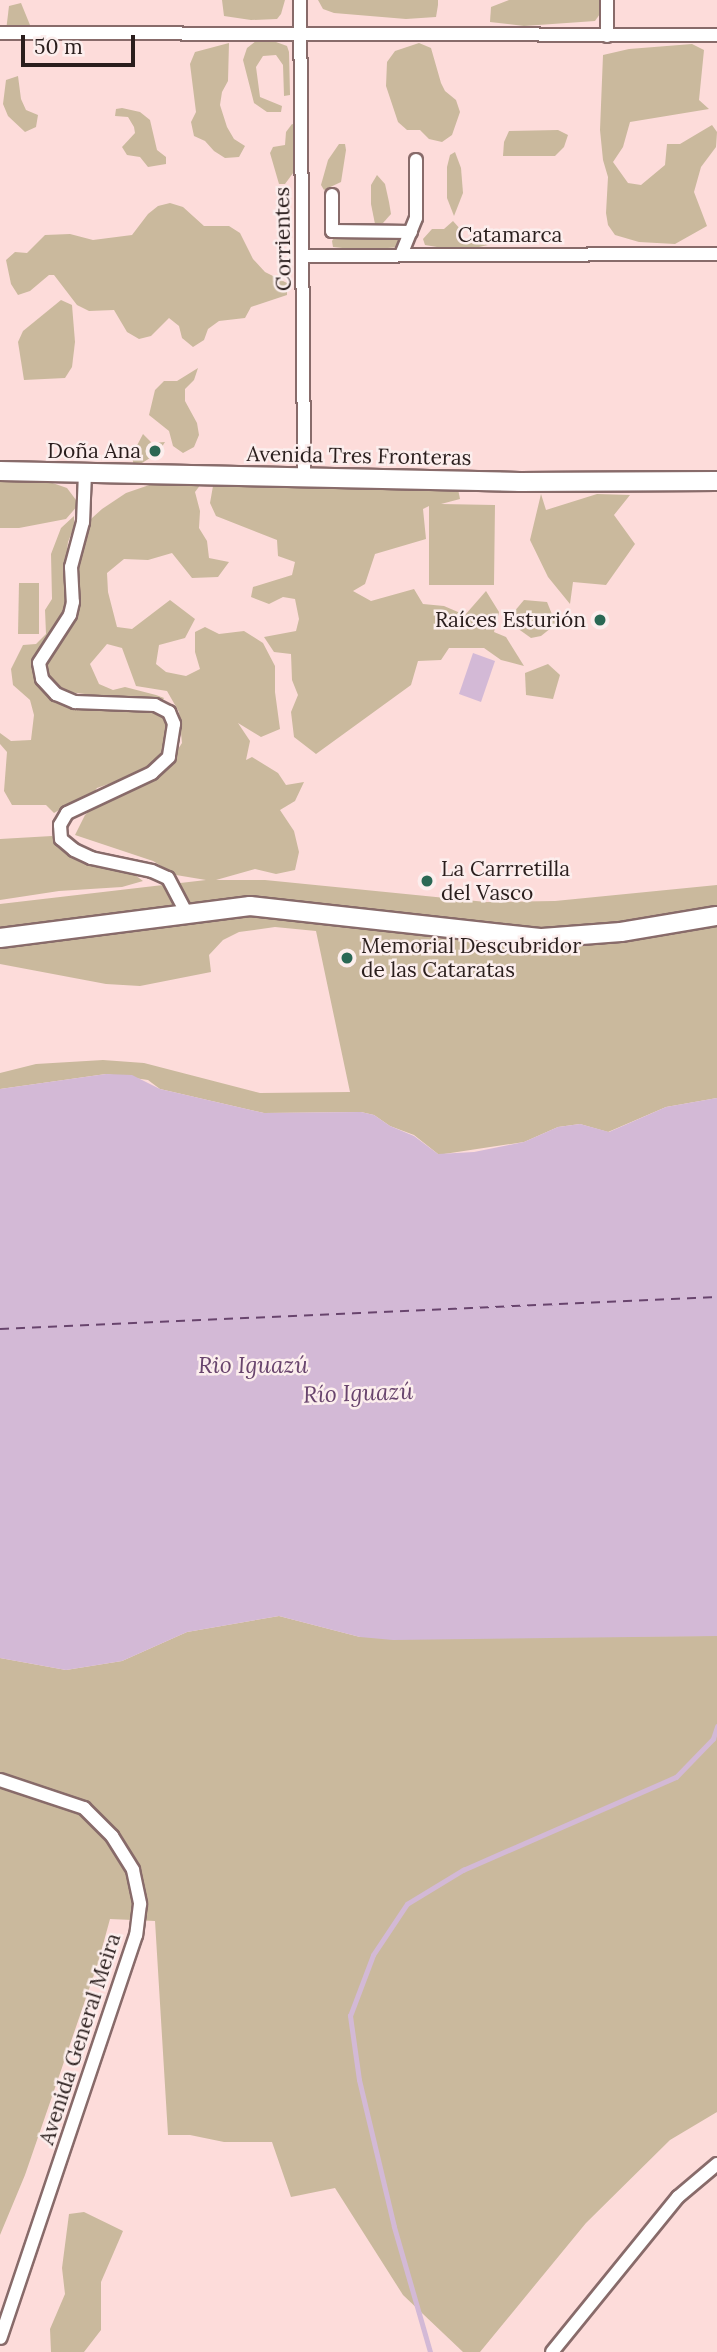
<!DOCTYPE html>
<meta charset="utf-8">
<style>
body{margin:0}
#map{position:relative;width:717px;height:2352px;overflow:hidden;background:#fddcda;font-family:Lora,serif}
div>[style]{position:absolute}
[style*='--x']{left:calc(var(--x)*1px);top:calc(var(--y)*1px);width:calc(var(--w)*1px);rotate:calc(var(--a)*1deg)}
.green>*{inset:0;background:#cab99d}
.water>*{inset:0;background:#d3b9d6}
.stream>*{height:4.5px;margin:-2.25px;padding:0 2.25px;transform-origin:2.25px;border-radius:2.25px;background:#d3b9d6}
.ferry>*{height:2px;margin-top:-1px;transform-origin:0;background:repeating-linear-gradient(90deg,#68446d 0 9px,transparent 0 16px)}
.roads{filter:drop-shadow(2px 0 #886b6a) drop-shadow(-2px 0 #886b6a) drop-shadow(0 2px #886b6a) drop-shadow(0 -2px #886b6a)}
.minor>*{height:12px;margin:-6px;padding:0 6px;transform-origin:6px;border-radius:6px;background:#fff}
.secondary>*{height:18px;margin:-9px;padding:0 9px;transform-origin:9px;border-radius:9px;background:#fff}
.dots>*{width:19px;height:19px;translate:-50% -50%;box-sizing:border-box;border:4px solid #fceeed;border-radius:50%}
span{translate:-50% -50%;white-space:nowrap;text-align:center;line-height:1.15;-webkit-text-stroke:5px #fceeed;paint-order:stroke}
.street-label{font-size:21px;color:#2a1e1d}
.poi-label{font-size:21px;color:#2a1e1d}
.right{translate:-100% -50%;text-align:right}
.left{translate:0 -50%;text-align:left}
.water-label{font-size:23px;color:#68446d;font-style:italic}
.scale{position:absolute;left:21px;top:35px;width:114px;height:32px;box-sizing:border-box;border:4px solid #2a1e1d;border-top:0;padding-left:9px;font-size:21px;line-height:24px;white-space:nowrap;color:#2a1e1d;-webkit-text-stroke:5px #fceeed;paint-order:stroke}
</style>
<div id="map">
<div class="green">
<div style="clip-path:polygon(222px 0,285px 0,281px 14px,277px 19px,251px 20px,224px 16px)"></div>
<div style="clip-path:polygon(318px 0,438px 0,438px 5px,436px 17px,406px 19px,334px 13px,323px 9px)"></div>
<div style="clip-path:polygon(509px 0,601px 0,602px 11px,595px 21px,524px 26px,490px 22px,491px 7px)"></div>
<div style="clip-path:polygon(21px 3px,30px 25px,21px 34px,6px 31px,9px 6px)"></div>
<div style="clip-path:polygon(256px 41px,276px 42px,287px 46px,289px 52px,290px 95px,284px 96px,283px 65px,276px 55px,263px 56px,256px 67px,260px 97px,282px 106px,281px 112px,267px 112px,254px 103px,243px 60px,247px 48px)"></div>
<div style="clip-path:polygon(229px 43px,228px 81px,222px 92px,220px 105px,227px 127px,234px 139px,245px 146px,239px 157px,225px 158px,214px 151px,205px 141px,194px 136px,191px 122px,196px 112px,190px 64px,195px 52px)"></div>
<div style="clip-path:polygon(419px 43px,431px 48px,441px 83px,445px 91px,456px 100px,460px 112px,452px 135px,442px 142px,429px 139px,420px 130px,407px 130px,398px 122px,386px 86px,387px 62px,395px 51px)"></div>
<div style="clip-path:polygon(692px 44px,704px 50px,699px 100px,709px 109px,630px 122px,623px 147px,613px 162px,628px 183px,641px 185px,665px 165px,667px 144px,680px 144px,712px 125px,717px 132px,716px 147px,701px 167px,694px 192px,707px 226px,675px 244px,639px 242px,615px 235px,608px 225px,606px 213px,608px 177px,603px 160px,600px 130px,603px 55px,629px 49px)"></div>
<div style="clip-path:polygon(18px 76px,21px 99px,26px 110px,38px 115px,36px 127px,25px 132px,8px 116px,3px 104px,6px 80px)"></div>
<div style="clip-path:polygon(122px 108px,140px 112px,150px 120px,157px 150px,166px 157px,166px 164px,148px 167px,140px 157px,127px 155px,122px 147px,135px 133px,134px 127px,128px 117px,115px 116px,116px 109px)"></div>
<div style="clip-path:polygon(292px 124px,298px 126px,296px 169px,285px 184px,279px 184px,270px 153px,273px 147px,285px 145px,286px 132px)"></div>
<div style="clip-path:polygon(558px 130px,568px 135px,564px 147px,555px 156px,503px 156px,504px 142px,509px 131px)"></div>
<div style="clip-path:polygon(339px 144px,345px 144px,346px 150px,341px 182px,324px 190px,321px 185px,328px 160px)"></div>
<div style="clip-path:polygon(455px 152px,461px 168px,463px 193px,454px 216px,447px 198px,447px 167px,450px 155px)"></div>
<div style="clip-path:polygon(377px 175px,385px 184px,389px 202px,391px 214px,383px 223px,375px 224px,371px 204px,371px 185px)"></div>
<div style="clip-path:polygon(170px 203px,183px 207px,204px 226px,229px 226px,240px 233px,253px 259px,265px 272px,287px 283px,287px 295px,251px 307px,245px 318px,219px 321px,208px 329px,204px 340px,193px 347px,182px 338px,179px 326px,169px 318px,151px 336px,139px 339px,127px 332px,114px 310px,89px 311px,77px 305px,54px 275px,49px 275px,30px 291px,18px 295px,11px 284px,6px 260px,15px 252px,27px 253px,45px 235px,70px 234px,93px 240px,132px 235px,148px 214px,158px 206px)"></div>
<div style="clip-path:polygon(453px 221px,461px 230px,463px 242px,488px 245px,461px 251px,425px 245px,423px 239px,432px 229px,444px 229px)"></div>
<div style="clip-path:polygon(403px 231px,401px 247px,361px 250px,333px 247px,332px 241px,335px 236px)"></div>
<div style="clip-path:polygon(61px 300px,72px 305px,75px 342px,72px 367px,65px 378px,24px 380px,18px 342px,23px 331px)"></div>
<div style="clip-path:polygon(198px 368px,194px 380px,185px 389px,185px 401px,197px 423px,199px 435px,194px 447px,183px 453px,173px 446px,169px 431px,149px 415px,155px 390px,164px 381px,177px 381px)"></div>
<div style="clip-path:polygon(143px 434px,152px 443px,165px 442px,158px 453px,134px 468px,132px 455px)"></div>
<div style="clip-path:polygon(0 477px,18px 481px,35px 477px,67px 488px,79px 504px,66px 519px,19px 528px,0 528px)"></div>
<div style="clip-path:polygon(161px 481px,201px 484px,195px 492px,200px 511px,199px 528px,207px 541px,209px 558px,229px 562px,218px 577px,192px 578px,172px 553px,148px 560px,124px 559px,107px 573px,108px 592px,117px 627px,132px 629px,170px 600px,195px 619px,185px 638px,159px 645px,156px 664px,166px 672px,186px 676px,200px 669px,195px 652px,195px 632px,205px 627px,219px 634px,244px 631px,263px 643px,275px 666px,275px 692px,280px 729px,261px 737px,238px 723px,250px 741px,246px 760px,252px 757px,278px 773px,286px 785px,304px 782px,295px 801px,280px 810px,294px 831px,299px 852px,295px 870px,276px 874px,255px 869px,216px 880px,265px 880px,486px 902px,555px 901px,717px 885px,717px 1098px,666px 1107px,608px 1132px,580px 1124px,558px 1127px,524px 1142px,444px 1154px,438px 1154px,414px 1135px,390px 1126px,374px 1115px,361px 1112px,264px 1113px,160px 1089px,148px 1080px,106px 1074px,0 1089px,0 1073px,36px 1064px,103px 1060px,144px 1063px,260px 1093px,350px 1092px,316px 931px,275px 927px,239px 932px,223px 940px,209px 955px,211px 972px,140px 986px,106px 984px,0 964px,0 904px,206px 880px,176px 875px,153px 861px,75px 835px,85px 815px,111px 791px,165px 770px,182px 743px,179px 712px,167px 691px,136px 686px,122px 648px,107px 644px,90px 664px,99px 684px,113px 690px,125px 687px,156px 695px,164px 698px,161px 703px,68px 692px,49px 678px,46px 662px,76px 614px,79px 593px,75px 542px,92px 518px,102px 509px,126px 493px)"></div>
<div style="clip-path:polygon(243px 484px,312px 488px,458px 489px,460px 499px,441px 504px,495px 505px,494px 585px,429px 585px,429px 506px,423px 509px,426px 539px,375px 554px,365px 584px,353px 591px,371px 601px,414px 589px,423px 604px,444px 606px,465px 615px,486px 591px,499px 612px,494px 632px,506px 637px,524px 666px,501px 660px,484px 648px,449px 648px,441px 660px,418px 661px,411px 685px,316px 754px,294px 737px,291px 712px,298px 695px,292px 680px,291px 654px,274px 652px,264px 637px,296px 631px,299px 619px,295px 599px,283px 597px,269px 604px,251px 597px,253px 587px,292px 575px,295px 562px,278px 556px,277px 540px,216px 516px,210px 503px,213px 486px)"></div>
<div style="clip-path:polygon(541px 494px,546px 510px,597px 494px,630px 495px,614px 515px,635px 544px,606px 585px,573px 582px,570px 604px,548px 577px,530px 540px)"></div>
<div style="clip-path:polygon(74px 516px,74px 527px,68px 542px,65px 568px,67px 593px,64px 610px,57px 628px,35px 658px,34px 680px,70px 706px,103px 711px,148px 711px,164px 715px,167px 727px,165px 747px,154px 762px,137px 774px,97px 788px,86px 803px,66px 806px,54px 813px,46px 805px,12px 805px,4px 791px,7px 752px,0 744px,0 733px,11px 741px,31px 740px,34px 715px,30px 700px,13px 685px,11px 669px,23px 645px,36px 644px,46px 634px,45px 610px,52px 599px,51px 554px,61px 528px)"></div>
<div style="clip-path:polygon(19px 583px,39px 583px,39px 634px,18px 634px)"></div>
<div style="clip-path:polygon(524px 600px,547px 602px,556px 624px,541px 636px,531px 638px,517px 628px,513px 613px)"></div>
<div style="clip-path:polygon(548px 664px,560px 675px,553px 699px,526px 695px,525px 673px)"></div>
<div style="clip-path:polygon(52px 836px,65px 851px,81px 862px,131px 872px,143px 881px,122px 887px,59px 891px,0 900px,0 839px)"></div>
<div style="clip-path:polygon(279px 1616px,360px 1637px,717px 1636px,717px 2112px,670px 2140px,586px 2223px,480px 2352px,463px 2352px,403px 2295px,335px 2188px,291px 2197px,272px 2142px,224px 2142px,190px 2135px,168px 2135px,155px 1921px,110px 1919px,98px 1963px,25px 2175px,0 2235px,0 1658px,66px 1670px,122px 1661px,187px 1632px)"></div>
<div style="clip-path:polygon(84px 2212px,123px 2231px,101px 2282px,101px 2330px,84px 2352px,51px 2352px,50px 2329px,65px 2294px,62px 2268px,69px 2214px)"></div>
</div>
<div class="water">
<div style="clip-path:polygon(473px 653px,495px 661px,481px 702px,459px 694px)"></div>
<div style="clip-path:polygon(106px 1074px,132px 1075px,160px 1089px,264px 1113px,361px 1112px,374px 1115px,390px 1126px,414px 1136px,438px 1154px,474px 1152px,524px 1142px,558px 1127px,580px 1124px,609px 1132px,666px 1107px,717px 1098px,717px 1636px,393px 1640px,360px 1637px,279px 1616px,187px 1632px,122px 1661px,66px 1670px,0 1658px,0 1089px)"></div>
</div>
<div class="stream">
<div style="--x:430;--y:2352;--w:130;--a:-106.1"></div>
<div style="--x:394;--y:2227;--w:151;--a:-103.4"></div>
<div style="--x:359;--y:2080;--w:65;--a:-98"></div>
<div style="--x:350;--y:2016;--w:65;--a:-69.3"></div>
<div style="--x:373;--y:1955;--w:61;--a:-56.3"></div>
<div style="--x:407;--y:1904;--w:66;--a:-31.3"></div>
<div style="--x:463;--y:1870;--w:232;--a:-23.6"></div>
<div style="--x:676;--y:1777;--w:53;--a:-45.8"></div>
<div style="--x:713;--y:1739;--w:13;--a:-72"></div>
</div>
<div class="ferry">
<div style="--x:0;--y:1329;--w:718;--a:-2.56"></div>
</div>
<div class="roads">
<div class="minor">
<div style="--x:300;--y:0;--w:478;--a:89.5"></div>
<div style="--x:607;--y:0;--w:36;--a:90"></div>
<div style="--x:0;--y:33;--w:717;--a:0.16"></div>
<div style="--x:332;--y:195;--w:36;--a:90"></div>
<div style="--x:332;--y:231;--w:79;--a:0.7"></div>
<div style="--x:401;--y:255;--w:40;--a:-68"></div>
<div style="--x:416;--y:218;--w:58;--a:-90"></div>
<div style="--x:303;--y:256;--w:414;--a:-0.3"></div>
<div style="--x:85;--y:473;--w:49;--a:92.3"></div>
<div style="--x:83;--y:522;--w:47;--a:104.9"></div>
<div style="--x:71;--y:567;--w:35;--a:87"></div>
<div style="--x:73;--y:602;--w:13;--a:103"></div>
<div style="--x:70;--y:615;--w:57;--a:122.9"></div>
<div style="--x:39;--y:663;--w:16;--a:79"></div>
<div style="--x:42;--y:679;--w:21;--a:47"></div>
<div style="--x:56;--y:694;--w:21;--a:23"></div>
<div style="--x:75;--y:702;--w:80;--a:2.1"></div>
<div style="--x:155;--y:705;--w:16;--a:27"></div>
<div style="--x:169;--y:712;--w:13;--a:67"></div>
<div style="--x:174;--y:724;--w:33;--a:99"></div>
<div style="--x:169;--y:757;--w:23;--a:137"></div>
<div style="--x:152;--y:773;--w:94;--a:154.8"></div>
<div style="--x:67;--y:813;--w:14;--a:120"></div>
<div style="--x:60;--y:825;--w:14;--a:86"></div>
<div style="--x:61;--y:839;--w:17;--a:40"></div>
<div style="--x:74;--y:850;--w:19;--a:25"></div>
<div style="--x:91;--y:858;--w:62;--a:12"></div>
<div style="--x:152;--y:871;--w:17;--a:24"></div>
<div style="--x:168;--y:878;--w:41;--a:62.2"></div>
<div style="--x:0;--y:1780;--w:89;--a:18.4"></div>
<div style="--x:84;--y:1808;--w:40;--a:45"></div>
<div style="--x:112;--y:1836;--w:40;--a:58"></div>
<div style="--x:133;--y:1870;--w:35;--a:78"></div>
<div style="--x:140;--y:1904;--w:31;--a:97"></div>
<div style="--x:136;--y:1935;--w:425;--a:108.6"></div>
<div style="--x:552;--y:2352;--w:200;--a:-50.9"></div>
<div style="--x:678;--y:2197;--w:51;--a:-40.2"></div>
</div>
<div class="secondary">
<div style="--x:0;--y:471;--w:520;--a:1.21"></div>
<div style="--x:520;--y:482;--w:197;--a:-0.3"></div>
<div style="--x:0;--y:938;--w:252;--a:-7.3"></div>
<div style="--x:250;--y:906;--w:294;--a:6.3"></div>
<div style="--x:542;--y:938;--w:79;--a:-4.3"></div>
<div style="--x:621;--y:932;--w:97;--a:-9.5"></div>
</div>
</div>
<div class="dots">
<div style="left:155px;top:451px;background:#2a6854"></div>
<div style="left:600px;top:620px;background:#2a6854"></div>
<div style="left:427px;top:881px;background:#2a6854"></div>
<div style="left:347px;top:958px;background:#2a6854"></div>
</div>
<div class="street-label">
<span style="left:510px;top:235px">Catamarca</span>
<span style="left:283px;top:239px;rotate:-91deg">Corrientes</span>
<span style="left:359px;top:456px;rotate:1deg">Avenida Tres Fronteras</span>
<span style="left:80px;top:2039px;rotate:-72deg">Avenida General Meira</span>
</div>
<div class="poi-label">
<span class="right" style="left:141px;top:451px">Doña Ana</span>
<span class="right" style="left:586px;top:620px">Raíces Esturión</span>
<span class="left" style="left:441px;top:881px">La Carrretilla<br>del Vasco</span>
<span class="left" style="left:361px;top:958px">Memorial Descubridor<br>de las Cataratas</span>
</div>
<div class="water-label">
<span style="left:253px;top:1365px">Rio Iguazú</span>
<span style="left:358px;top:1393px;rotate:-2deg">Río Iguazú</span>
</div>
<div class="scale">50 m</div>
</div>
